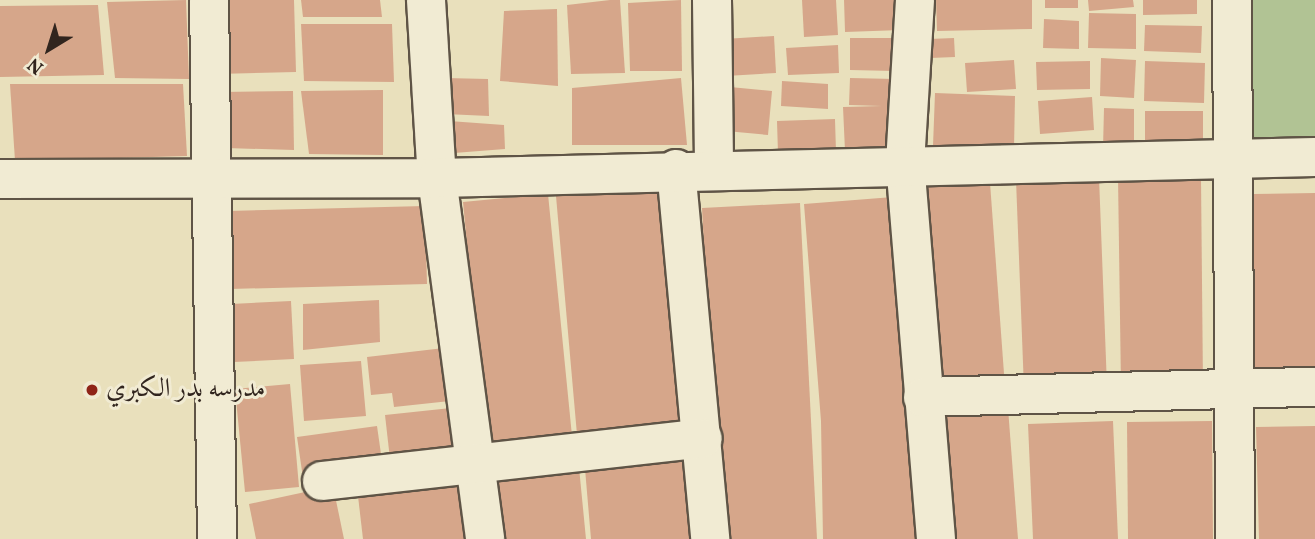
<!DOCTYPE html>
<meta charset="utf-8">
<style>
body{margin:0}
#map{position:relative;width:1315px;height:539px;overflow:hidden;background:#e9e0bc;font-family:Vollkorn,Amiri,serif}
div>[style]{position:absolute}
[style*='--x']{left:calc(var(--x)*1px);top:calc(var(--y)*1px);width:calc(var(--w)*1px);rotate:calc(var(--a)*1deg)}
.green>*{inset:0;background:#b1c394}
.building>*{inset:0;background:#d6a68a}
.roads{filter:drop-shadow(2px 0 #5f5446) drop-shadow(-2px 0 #5f5446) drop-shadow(0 2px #5f5446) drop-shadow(0 -2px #5f5446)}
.minor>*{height:38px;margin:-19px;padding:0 19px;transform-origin:19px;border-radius:19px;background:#f1ebd3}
.dots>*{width:19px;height:19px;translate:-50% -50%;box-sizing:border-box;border:4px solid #f1ebd3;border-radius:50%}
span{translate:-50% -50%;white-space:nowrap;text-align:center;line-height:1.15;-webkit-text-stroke:6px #f1ebd3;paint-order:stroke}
.poi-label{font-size:26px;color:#31251e}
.left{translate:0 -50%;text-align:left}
.north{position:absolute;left:14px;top:14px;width:70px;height:70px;-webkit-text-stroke:5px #f1ebd3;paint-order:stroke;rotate:218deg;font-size:19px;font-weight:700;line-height:28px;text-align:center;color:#31251e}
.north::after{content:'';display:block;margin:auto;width:24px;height:32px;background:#31251e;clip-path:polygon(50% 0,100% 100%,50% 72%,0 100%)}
</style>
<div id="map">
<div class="green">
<div style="clip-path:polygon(1227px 0,1315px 0,1315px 141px,1221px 141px)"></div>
</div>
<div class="building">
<div style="clip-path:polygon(186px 0,189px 79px,115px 78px,107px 2px)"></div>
<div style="clip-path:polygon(220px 0,294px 0,296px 72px,217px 74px)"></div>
<div style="clip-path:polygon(301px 0,380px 0,382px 17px,303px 17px)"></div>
<div style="clip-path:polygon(610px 0,620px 0,625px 73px,571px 74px,567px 5px)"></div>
<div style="clip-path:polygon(681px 0,682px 71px,630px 71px,628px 3px)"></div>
<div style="clip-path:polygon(802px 0,836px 0,838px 35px,804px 37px)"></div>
<div style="clip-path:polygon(844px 0,901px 0,901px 30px,845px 32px)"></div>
<div style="clip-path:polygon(936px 0,1032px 0,1032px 29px,937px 31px)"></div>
<div style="clip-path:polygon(1045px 0,1078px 0,1078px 8px,1045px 8px)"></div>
<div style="clip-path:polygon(1088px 0,1133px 0,1134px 7px,1089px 11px)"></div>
<div style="clip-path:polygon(1143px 0,1197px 0,1197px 14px,1143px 15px)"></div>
<div style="clip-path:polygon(98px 5px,104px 75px,0 77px,0 6px)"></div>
<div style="clip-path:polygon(557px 9px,558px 86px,500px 81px,504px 11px)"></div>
<div style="clip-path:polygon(1089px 13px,1136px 14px,1136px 49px,1088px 48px)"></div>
<div style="clip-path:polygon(1044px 19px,1079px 21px,1079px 49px,1043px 48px)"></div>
<div style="clip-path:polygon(301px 24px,392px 24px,394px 82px,304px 81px)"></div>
<div style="clip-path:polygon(1145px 25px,1202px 26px,1201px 53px,1144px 51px)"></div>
<div style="clip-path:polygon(774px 36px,776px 73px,726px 76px,724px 39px)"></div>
<div style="clip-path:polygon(850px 38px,895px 38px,895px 71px,850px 70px)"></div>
<div style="clip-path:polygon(954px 38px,955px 57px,930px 58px,929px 39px)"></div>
<div style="clip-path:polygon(838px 45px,839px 73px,788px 75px,786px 48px)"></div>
<div style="clip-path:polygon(1101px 58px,1136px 60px,1134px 98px,1100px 96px)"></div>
<div style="clip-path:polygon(1014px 60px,1016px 89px,967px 92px,965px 63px)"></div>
<div style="clip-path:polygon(1090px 61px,1090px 89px,1037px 90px,1036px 62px)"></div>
<div style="clip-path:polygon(1145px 61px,1205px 63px,1204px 103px,1144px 101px)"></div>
<div style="clip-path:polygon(445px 78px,488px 79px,489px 116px,445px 114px)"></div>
<div style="clip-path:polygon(681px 78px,687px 145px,572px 145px,572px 88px)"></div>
<div style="clip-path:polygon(850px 78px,895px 79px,894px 149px,845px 151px,843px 107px,882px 106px,849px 105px)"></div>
<div style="clip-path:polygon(782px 81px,828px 84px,828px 109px,781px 106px)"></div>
<div style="clip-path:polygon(10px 84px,183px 84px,187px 156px,15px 161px)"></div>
<div style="clip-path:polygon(730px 87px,772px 91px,768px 135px,726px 131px)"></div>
<div style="clip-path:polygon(383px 90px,383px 155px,309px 154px,301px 91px)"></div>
<div style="clip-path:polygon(293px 91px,294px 150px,226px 148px,221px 92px)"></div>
<div style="clip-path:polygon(935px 93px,1015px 96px,1014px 149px,933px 146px)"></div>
<div style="clip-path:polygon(1092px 97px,1094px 130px,1040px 134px,1038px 101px)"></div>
<div style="clip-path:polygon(1104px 108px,1134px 109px,1134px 149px,1103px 148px)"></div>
<div style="clip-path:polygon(1145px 111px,1203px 111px,1203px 149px,1145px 148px)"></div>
<div style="clip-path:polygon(835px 119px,836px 152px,778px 154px,777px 121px)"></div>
<div style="clip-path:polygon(449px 121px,504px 125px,505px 149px,454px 153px)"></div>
<div style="clip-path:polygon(989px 169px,1005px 387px,936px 391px,920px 174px)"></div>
<div style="clip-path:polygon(1099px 177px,1107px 386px,1024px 389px,1016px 180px)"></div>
<div style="clip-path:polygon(1118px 177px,1201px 177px,1203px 386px,1121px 387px)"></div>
<div style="clip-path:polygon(660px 188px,682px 437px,578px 446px,556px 196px)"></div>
<div style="clip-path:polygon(1315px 193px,1315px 379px,1255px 380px,1253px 194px)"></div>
<div style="clip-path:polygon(548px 194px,573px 446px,487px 454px,463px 202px)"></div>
<div style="clip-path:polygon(893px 197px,920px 539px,823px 539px,821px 421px,804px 204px)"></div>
<div style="clip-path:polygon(800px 203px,817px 539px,719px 539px,702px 208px)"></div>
<div style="clip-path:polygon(425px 206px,427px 284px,230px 289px,228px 211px)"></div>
<div style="clip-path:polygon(379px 300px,380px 342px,303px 350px,303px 304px)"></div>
<div style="clip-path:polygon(291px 301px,294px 359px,234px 362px,231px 304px)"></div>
<div style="clip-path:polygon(444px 348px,450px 401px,394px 407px,392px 393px,371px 395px,367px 357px)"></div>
<div style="clip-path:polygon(361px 361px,366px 416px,304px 421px,300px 365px)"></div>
<div style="clip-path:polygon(290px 384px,299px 487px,245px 492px,235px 389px)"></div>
<div style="clip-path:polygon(451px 408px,456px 461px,391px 468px,385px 415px)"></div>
<div style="clip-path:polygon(1008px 408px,1018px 539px,947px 539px,937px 413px)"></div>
<div style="clip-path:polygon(1113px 421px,1118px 539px,1033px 539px,1028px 424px)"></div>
<div style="clip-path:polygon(1212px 421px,1213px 539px,1128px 539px,1127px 422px)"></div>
<div style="clip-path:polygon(377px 426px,383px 468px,303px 478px,297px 437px)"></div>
<div style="clip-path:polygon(1315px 426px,1315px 539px,1259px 539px,1256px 427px)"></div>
<div style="clip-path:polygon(688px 449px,696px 539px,591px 539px,584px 457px)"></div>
<div style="clip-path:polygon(578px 457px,586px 539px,500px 539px,493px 465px)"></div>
<div style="clip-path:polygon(457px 468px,465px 539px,363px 539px,356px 479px)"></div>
<div style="clip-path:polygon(333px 486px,344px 539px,256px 539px,249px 504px)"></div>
</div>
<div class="roads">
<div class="minor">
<div style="--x:209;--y:0;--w:539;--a:89.15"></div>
<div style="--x:426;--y:0;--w:178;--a:86.5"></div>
<div style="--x:437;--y:178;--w:364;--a:82.4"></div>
<div style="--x:712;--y:0;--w:168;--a:89.3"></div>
<div style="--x:915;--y:0;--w:162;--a:93.5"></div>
<div style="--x:905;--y:162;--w:378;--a:85.3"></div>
<div style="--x:1232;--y:0;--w:539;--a:89.68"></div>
<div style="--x:676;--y:169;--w:372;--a:84.7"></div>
<div style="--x:0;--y:179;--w:437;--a:-0.1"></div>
<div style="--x:437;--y:178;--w:878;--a:-1.37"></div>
<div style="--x:923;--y:397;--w:392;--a:-1.5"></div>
<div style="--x:322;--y:481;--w:383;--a:-6.4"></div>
</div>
</div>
<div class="dots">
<div style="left:92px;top:390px;background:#8f2418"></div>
</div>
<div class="poi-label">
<span class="left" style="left:106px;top:390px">مدرسه بدر الكبري</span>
</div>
<div class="north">N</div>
</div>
